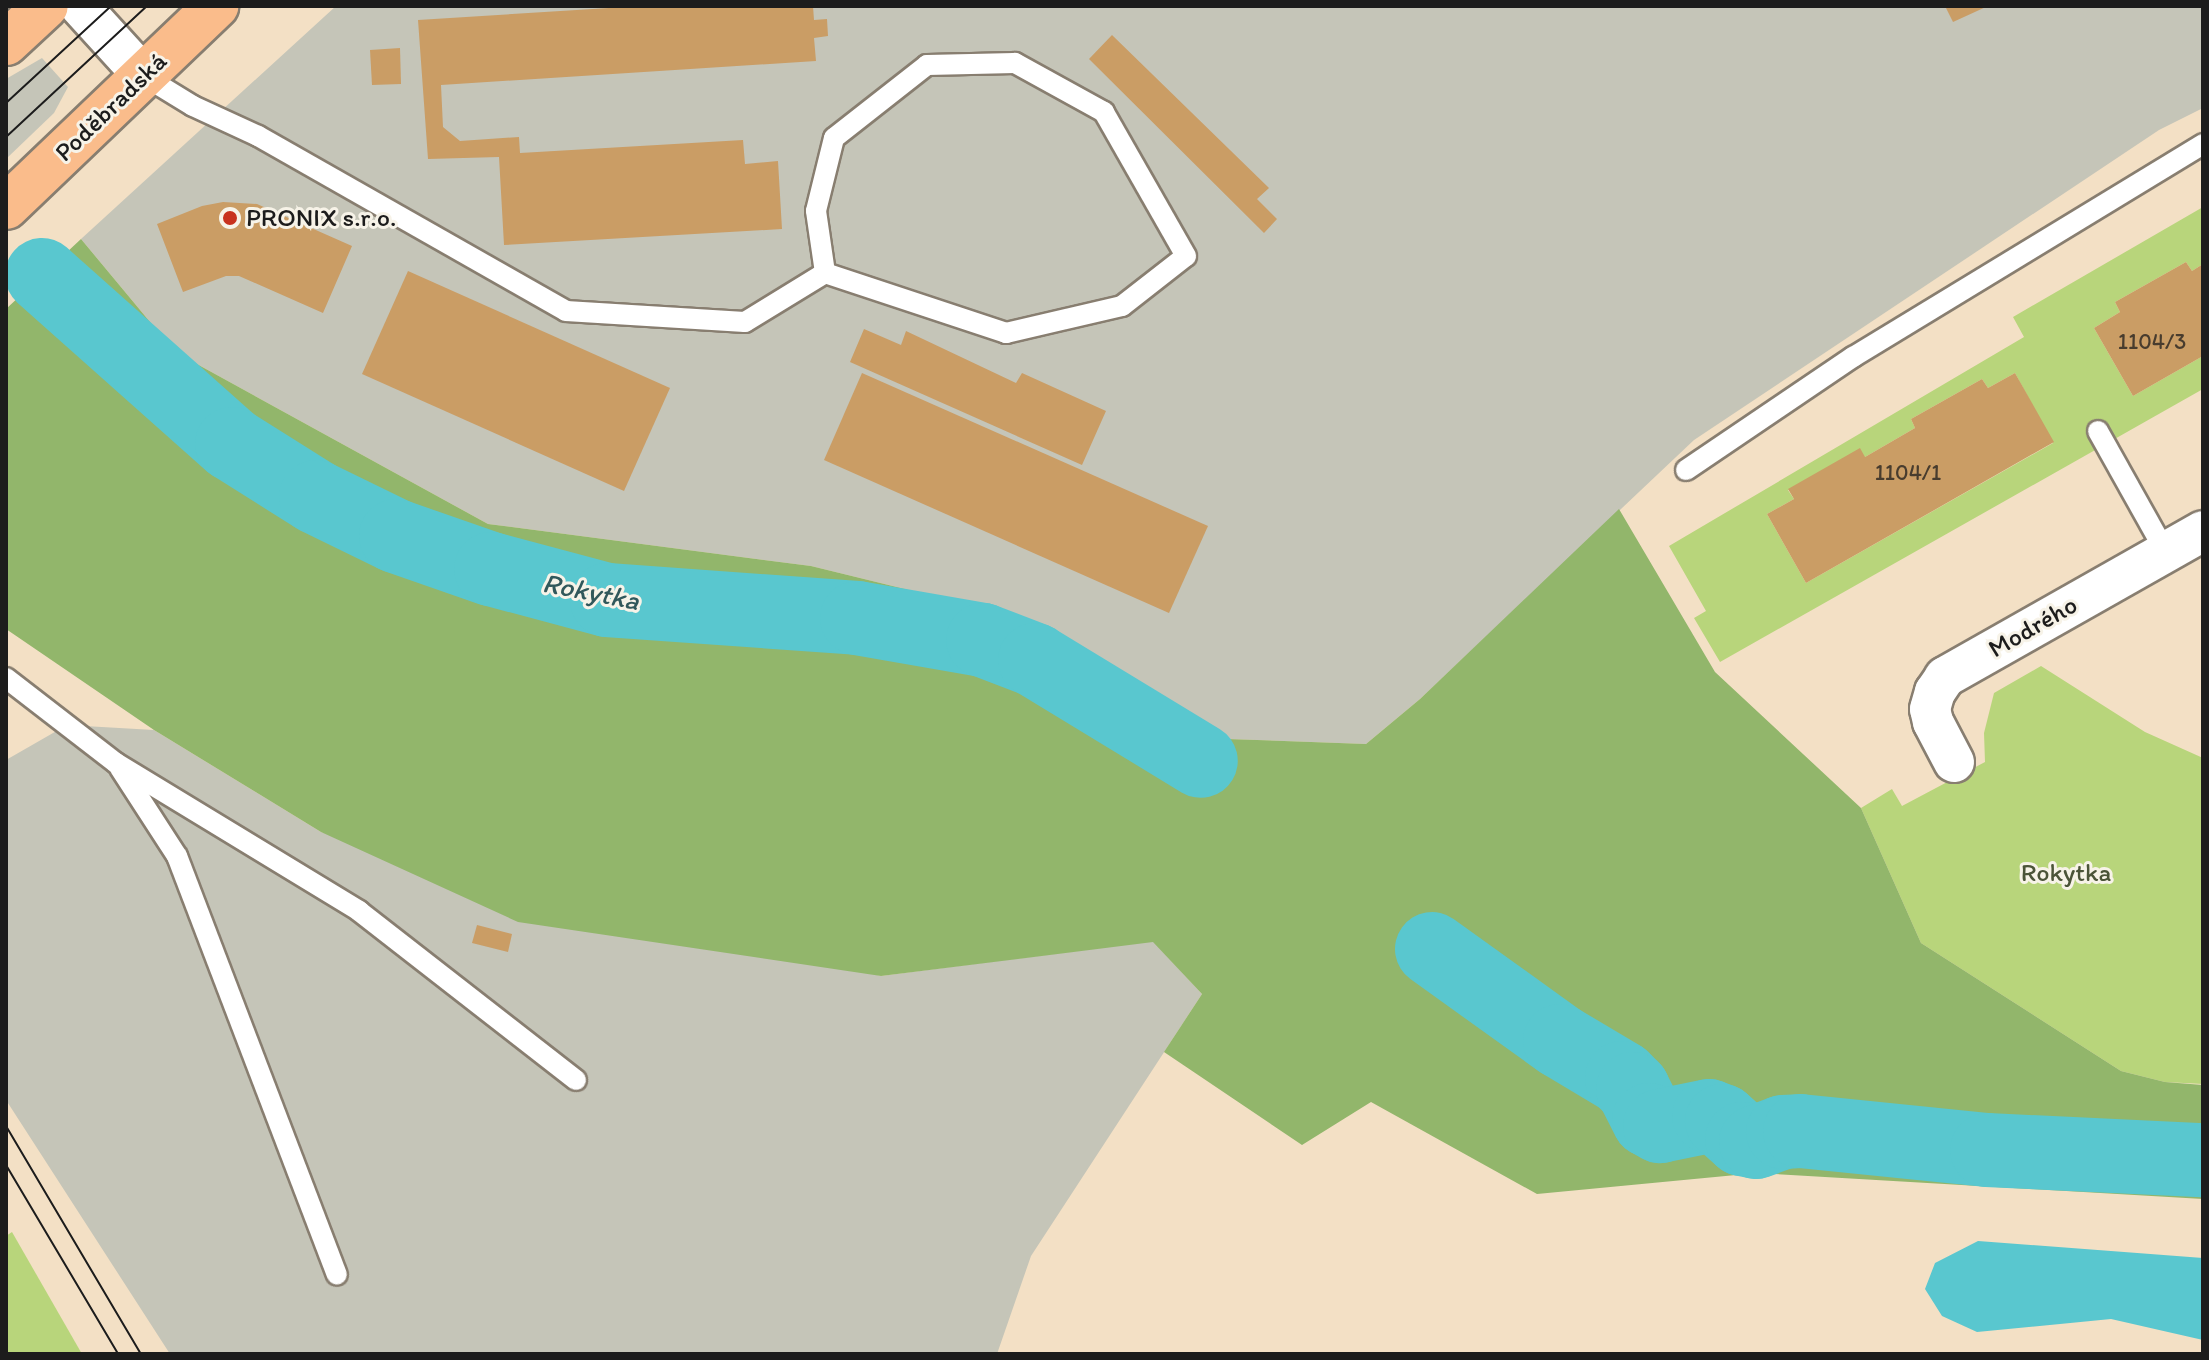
<!DOCTYPE html>
<meta charset="utf-8">
<style>
body{margin:0}
#map{position:relative;width:2209px;height:1360px;overflow:hidden;background:#f3e0c5;font-family:Itim,sans-serif}
div>[style]{position:absolute}
[style*='--x']{left:calc(var(--x)*1px);top:calc(var(--y)*1px);width:calc(var(--w)*1px);rotate:calc(var(--a)*1deg)}
.industrial>*{inset:0;background:#c5c5b8}
.green>*{inset:0;background:#b8d57b}
.forest>*{inset:0;background:#92b66b}
.water>*{inset:0;background:#59c7cf}
.river>*{height:74px;margin:-37px;padding:0 37px;transform-origin:37px;border-radius:37px;background:#59c7cf}
.building>*{inset:0;background:#ca9d65}
.roads{filter:drop-shadow(2px 0 #887e70) drop-shadow(-2px 0 #887e70) drop-shadow(0 2px #887e70) drop-shadow(0 -2px #887e70)}
.lane>*{height:20px;margin:-10px;padding:0 10px;transform-origin:10px;border-radius:10px;background:#fff}
.street>*{height:40px;margin:-20px;padding:0 20px;transform-origin:20px;border-radius:20px;background:#fff}
.primary>*{height:44px;margin:-22px;padding:0 22px;transform-origin:22px;border-radius:22px;background:#fabc8b}
.tram>*{height:2px;margin:-1px;padding:0 1px;transform-origin:1px;border-radius:1px;background:#1c1c1c}
.dots>*{width:22px;height:22px;translate:-50% -50%;box-sizing:border-box;border:4px solid #f7f3e8;border-radius:50%}
span{translate:-50% -50%;white-space:nowrap;text-align:center;line-height:1.15;-webkit-text-stroke:6px #f7f3e8;paint-order:stroke}
.number-label{font-size:22px;color:#483c2e}
.number-label span{-webkit-text-stroke-width:0}
.street-label{font-size:26px;color:#1c1c1c}
.poi-label{font-size:26px;color:#1c1c1c}
.left{translate:0 -50%;text-align:left}
.park-label{font-size:26px;color:#4b5438}
.water-label{font-size:28px;color:#31585b;font-style:italic}
.frame{position:absolute;inset:0;border:8px solid #1c1c1c;pointer-events:none}
</style>
<div id="map">
<div class="industrial">
<div style="clip-path:polygon(336px 6px,2203px 6px,2203px 108px,2159px 130px,1694px 440px,1420px 699px,1366px 744px,1227px 739px,1011px 615px,811px 566px,488px 524px,175px 352px,81px 239px)"></div>
<div style="clip-path:polygon(42px 58px,68px 87px,54px 113px,6px 159px,6px 79px)"></div>
<div style="clip-path:polygon(67px 725px,154px 730px,321px 832px,881px 976px,1153px 941px,1202px 994px,1031px 1256px,997px 1354px,170px 1354px,6px 1100px,6px 760px)"></div>
</div>
<div class="green">
<div style="clip-path:polygon(evenodd,2203px 207px,2203px 264px,2192px 271px,2186px 262px,2115px 302px,2120px 312px,2094px 328px,2133px 396px,2203px 356px,2203px 389px,1720px 662px,1694px 618px,1706px 611px,1669px 546px,2024px 337px,2013px 317px,2203px 207px,2015px 373px,2053px 443px,1806px 583px,1767px 514px,1794px 499px,1788px 490px,1865px 457px,1915px 428px,1911px 419px,1982px 379px,1988px 388px,2015px 373px)"></div>
<div style="clip-path:polygon(2041px 666px,2145px 732px,2203px 758px,2203px 1084px,2165px 1082px,2121px 1071px,1921px 943px,1861px 808px,1892px 789px,1902px 806px,1985px 762px,1984px 733px,1994px 693px)"></div>
<div style="clip-path:polygon(12px 1232px,82px 1354px,6px 1354px,6px 1236px)"></div>
</div>
<div class="forest">
<div style="clip-path:polygon(81px 239px,175px 352px,488px 524px,811px 566px,1011px 615px,1227px 739px,1366px 744px,1420px 699px,1619px 509px,1715px 672px,1861px 808px,1921px 943px,2121px 1071px,2165px 1082px,2203px 1085px,2203px 1199px,1757px 1173px,1537px 1194px,1371px 1102px,1302px 1145px,1164px 1052px,1202px 994px,1153px 942px,881px 976px,518px 922px,321px 832px,154px 730px,6px 629px,6px 309px)"></div>
</div>
<div class="water">
<div style="clip-path:polygon(1978px 1241px,2203px 1258px,2203px 1340px,2111px 1319px,1977px 1332px,1942px 1316px,1925px 1289px,1935px 1263px)"></div>
</div>
<div class="river">
<div style="--x:42;--y:275;--w:254;--a:41.7"></div>
<div style="--x:232;--y:444;--w:99;--a:32.2"></div>
<div style="--x:316;--y:497;--w:89;--a:26"></div>
<div style="--x:396;--y:536;--w:101;--a:19.2"></div>
<div style="--x:491;--y:569;--w:120;--a:15"></div>
<div style="--x:607;--y:600;--w:251;--a:4.1"></div>
<div style="--x:857;--y:618;--w:128;--a:9.9"></div>
<div style="--x:983;--y:640;--w:56;--a:21"></div>
<div style="--x:1035;--y:660;--w:194;--a:31.3"></div>
<div style="--x:1432;--y:949;--w:158;--a:35.7"></div>
<div style="--x:1560;--y:1041;--w:72;--a:30.8"></div>
<div style="--x:1622;--y:1078;--w:16;--a:45"></div>
<div style="--x:1633;--y:1089;--w:35;--a:63"></div>
<div style="--x:1649;--y:1120;--w:13;--a:29"></div>
<div style="--x:1660;--y:1126;--w:50;--a:-11.5"></div>
<div style="--x:1709;--y:1116;--w:14;--a:21"></div>
<div style="--x:1722;--y:1121;--w:27;--a:42"></div>
<div style="--x:1742;--y:1139;--w:14;--a:12"></div>
<div style="--x:1756;--y:1142;--w:29;--a:-20"></div>
<div style="--x:1783;--y:1132;--w:17;--a:-3"></div>
<div style="--x:1800;--y:1131;--w:188;--a:5.8"></div>
<div style="--x:1987;--y:1150;--w:216;--a:2.7"></div>
</div>
<div class="building">
<div style="clip-path:polygon(641px 6px,813px 6px,814px 20px,827px 19px,828px 36px,814px 38px,816px 61px,441px 85px,443px 127px,460px 141px,519px 137px,520px 153px,743px 140px,745px 164px,778px 161px,782px 229px,504px 245px,499px 157px,428px 159px,418px 20px)"></div>
<div style="clip-path:polygon(1945px 6px,1988px 6px,1953px 22px)"></div>
<div style="clip-path:polygon(1112px 35px,1269px 188px,1257px 199px,1277px 219px,1264px 233px,1089px 59px)"></div>
<div style="clip-path:polygon(400px 48px,401px 84px,372px 85px,370px 50px)"></div>
<div style="clip-path:polygon(223px 202px,257px 204px,352px 246px,323px 313px,239px 276px,226px 276px,183px 292px,157px 224px,202px 206px)"></div>
<div style="clip-path:polygon(2186px 262px,2192px 271px,2203px 264px,2203px 356px,2133px 396px,2094px 328px,2120px 312px,2115px 302px)"></div>
<div style="clip-path:polygon(408px 271px,670px 388px,624px 491px,362px 374px)"></div>
<div style="clip-path:polygon(864px 329px,901px 345px,906px 331px,1016px 383px,1022px 373px,1106px 411px,1082px 465px,850px 362px)"></div>
<div style="clip-path:polygon(862px 373px,1208px 526px,1169px 613px,824px 460px)"></div>
<div style="clip-path:polygon(2015px 373px,2054px 442px,1806px 583px,1767px 514px,1794px 499px,1788px 489px,1860px 448px,1865px 457px,1915px 428px,1911px 419px,1982px 379px,1988px 388px)"></div>
<div style="clip-path:polygon(477px 925px,512px 934px,508px 952px,472px 943px)"></div>
</div>
<div class="roads">
<div class="lane">
<div style="--x:144;--y:76;--w:57;--a:31.5"></div>
<div style="--x:193;--y:106;--w:72;--a:24.8"></div>
<div style="--x:258;--y:136;--w:354;--a:29.6"></div>
<div style="--x:566;--y:311;--w:179;--a:3.5"></div>
<div style="--x:745;--y:322;--w:94;--a:-31.5"></div>
<div style="--x:825;--y:273;--w:191;--a:18.3"></div>
<div style="--x:1006;--y:333;--w:119;--a:-13.1"></div>
<div style="--x:1122;--y:306;--w:81;--a:-38"></div>
<div style="--x:1186;--y:256;--w:166;--a:-119.7"></div>
<div style="--x:1104;--y:112;--w:102;--a:-151.2"></div>
<div style="--x:1015;--y:63;--w:88;--a:178.7"></div>
<div style="--x:927;--y:65;--w:118;--a:141.9"></div>
<div style="--x:834;--y:138;--w:75;--a:103.9"></div>
<div style="--x:816;--y:211;--w:63;--a:81.7"></div>
<div style="--x:2098;--y:431;--w:137;--a:60.8"></div>
<div style="--x:1686;--y:470;--w:202;--a:-34.1"></div>
<div style="--x:1853;--y:357;--w:410;--a:-31.3"></div>
<div style="--x:6;--y:678;--w:139;--a:37.7"></div>
<div style="--x:116;--y:763;--w:285;--a:31.3"></div>
<div style="--x:359;--y:911;--w:275;--a:37.9"></div>
<div style="--x:120;--y:768;--w:105;--a:57.1"></div>
<div style="--x:177;--y:856;--w:448;--a:69.1"></div>
</div>
<div class="street">
<div style="--x:80;--y:6;--w:95;--a:47.6"></div>
<div style="--x:1954;--y:762;--w:45;--a:-117.7"></div>
<div style="--x:1933;--y:722;--w:13;--a:-103"></div>
<div style="--x:1930;--y:709;--w:18;--a:-74"></div>
<div style="--x:1935;--y:692;--w:18;--a:-56"></div>
<div style="--x:1945;--y:677;--w:296;--a:-29.5"></div>
</div>
<div class="primary">
<div style="--x:6;--y:43;--w:54;--a:-42.8"></div>
<div style="--x:6;--y:207;--w:291;--a:-43.7"></div>
</div>
</div>
<div class="tram">
<div style="--x:6;--y:103;--w:143;--a:-42.7"></div>
<div style="--x:6;--y:137;--w:192;--a:-42.9"></div>
<div style="--x:6;--y:1126;--w:265;--a:59.4"></div>
<div style="--x:6;--y:1165;--w:220;--a:59.3"></div>
</div>
<div class="dots">
<div style="left:230px;top:218px;background:#c8321e"></div>
</div>
<div class="number-label">
<span style="left:2152px;top:342px">1104/3</span>
<span style="left:1908px;top:473px">1104/1</span>
</div>
<div class="street-label">
<span style="left:111px;top:107px;rotate:-44deg">Poděbradská</span>
<span style="left:2033px;top:627px;rotate:-30deg">Modrého</span>
</div>
<div class="poi-label">
<span class="left" style="left:246px;top:218px">PRONIX s.r.o.</span>
</div>
<div class="park-label">
<span style="left:2066px;top:873px">Rokytka</span>
</div>
<div class="water-label">
<span style="left:591px;top:591px;rotate:11deg">Rokytka</span>
</div>
<div class="frame"></div>
</div>
